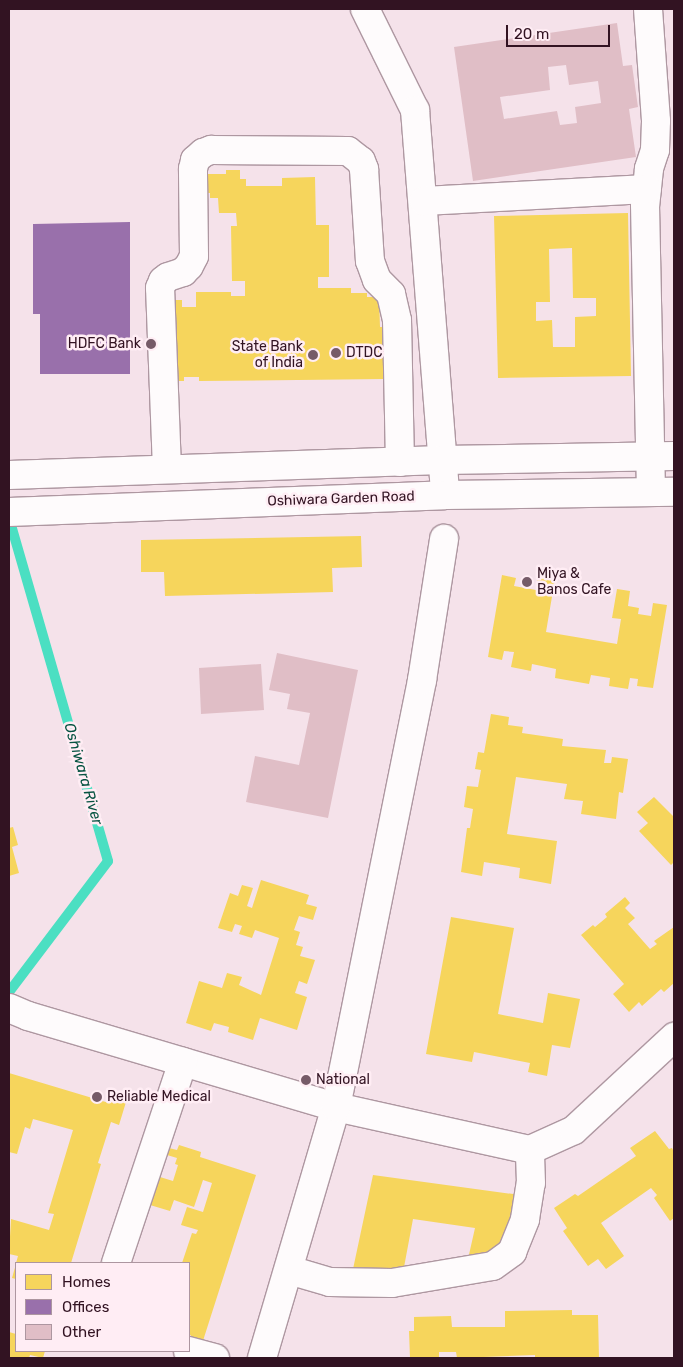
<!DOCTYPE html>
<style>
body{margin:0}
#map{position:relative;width:683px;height:1367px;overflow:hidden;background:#f5e2ea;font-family:Rubik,sans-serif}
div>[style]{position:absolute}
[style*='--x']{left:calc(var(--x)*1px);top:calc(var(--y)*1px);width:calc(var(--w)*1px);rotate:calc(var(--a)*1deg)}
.homes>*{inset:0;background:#f6d55c}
.offices>*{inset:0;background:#9970ab}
.stream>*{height:10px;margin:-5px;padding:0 5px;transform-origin:5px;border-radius:5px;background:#4bdfc2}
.building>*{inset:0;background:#e0bec6}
.roads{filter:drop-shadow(1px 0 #ae97a1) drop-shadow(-1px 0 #ae97a1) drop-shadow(0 1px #ae97a1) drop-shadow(0 -1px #ae97a1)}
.street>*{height:28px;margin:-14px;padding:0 14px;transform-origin:14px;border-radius:14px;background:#fefbfc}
.secondary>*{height:28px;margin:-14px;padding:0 14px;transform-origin:14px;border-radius:14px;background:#fefbfc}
.dots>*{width:14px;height:14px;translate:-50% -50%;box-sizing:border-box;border:2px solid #ffedf4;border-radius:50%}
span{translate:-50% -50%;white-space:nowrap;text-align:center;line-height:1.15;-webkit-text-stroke:5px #ffedf4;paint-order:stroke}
.poi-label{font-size:14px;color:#321322}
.right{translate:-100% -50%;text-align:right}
.left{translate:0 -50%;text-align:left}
.street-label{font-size:14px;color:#321322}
.water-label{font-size:15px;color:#065341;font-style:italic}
.frame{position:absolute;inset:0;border:10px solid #321322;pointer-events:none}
.legend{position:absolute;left:15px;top:1262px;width:175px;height:90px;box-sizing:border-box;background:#ffedf4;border:1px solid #ad96a0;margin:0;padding:6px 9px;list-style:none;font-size:15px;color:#321322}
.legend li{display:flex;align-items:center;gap:10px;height:25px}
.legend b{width:25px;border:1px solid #ad96a0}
.scale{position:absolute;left:506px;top:25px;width:104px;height:22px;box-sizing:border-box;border:2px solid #321322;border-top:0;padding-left:6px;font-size:15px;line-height:18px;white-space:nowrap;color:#321322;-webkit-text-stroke:4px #ffedf4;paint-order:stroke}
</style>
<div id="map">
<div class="homes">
<div style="clip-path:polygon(226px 170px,240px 170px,240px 179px,246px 179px,246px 186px,282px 186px,282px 178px,315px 177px,316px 225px,329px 225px,329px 277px,318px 277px,318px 288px,351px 288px,351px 293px,367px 293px,367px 297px,379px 297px,380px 327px,388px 327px,385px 379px,199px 381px,199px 377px,184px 377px,184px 381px,169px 381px,168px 300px,182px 300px,182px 307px,196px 307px,196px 292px,231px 292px,231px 296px,245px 296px,245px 281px,232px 281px,231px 226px,237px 226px,236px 213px,219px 213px,218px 198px,210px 198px,210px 193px,203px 193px,203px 174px,226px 174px)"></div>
<div style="clip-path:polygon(evenodd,628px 213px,631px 376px,498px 378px,494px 216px,628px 213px,572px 248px,573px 298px,596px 298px,596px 316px,575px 317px,575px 347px,553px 347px,552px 320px,536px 321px,536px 302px,550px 302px,549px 249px,572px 248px)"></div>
<div style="clip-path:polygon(361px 536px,362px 567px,332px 568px,333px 592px,165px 596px,164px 572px,141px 572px,141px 540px)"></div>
<div style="clip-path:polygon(539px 570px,556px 573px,546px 632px,617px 644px,621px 619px,612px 618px,617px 589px,630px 591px,628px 606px,639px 608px,638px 614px,651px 616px,653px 603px,667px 605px,653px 688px,637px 686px,638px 679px,630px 678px,628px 689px,609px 686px,610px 678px,591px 675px,589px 684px,555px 678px,556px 669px,532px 664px,531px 671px,511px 667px,514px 652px,504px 651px,502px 660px,488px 657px,502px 575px,516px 578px,514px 586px,536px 590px)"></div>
<div style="clip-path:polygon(491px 714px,509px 717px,508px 725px,523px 727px,522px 733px,563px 739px,562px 746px,606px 750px,604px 763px,611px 763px,612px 757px,628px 759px,623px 793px,619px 792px,616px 819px,581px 814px,583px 801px,564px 799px,567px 784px,516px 777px,507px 834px,557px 841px,551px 884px,519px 878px,520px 868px,484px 862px,482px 876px,461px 872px,467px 828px,470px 828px,473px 809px,464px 807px,467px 786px,478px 787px,481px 770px,475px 769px,478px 752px,484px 753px)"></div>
<div style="clip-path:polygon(654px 797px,674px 817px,674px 862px,671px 865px,639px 831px,648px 823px,637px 812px)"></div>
<div style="clip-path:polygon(13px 827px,18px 845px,12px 847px,19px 873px,9px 876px,9px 828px)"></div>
<div style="clip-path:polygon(261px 880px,309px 895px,306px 904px,317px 907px,313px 920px,299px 916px,294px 930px,300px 932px,296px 945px,303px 947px,300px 956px,315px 960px,307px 984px,299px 981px,295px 993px,307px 997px,297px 1030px,260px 1018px,253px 1040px,228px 1032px,229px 1027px,214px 1023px,211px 1031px,186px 1023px,199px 981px,222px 988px,227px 973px,242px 977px,239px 985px,261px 995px,279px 938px,255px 930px,252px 938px,239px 934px,242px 926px,235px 924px,232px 932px,218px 928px,230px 893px,238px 896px,242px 885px,253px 888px,247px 906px,252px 908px)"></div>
<div style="clip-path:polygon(625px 897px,630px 903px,625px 908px,635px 918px,628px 924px,650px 949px,657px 944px,654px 941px,674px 927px,674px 983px,664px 992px,661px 989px,642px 1006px,639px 1002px,629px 1012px,613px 994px,624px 984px,581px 935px,593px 925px,595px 927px,607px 917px,605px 914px)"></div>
<div style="clip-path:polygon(451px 917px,514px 928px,498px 1014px,543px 1023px,548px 993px,580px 999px,570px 1048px,552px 1045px,547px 1076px,528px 1072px,530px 1063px,474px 1052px,472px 1062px,426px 1054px)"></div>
<div style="clip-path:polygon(9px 1073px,109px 1103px,111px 1097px,126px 1102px,119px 1125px,111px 1122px,98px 1163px,101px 1164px,71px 1263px,16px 1263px,18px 1256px,9px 1254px,11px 1219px,49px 1230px,54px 1214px,48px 1213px,73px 1130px,33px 1119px,30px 1129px,25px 1127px,17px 1154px,9px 1152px)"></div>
<div style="clip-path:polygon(655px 1131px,669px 1149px,672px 1148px,674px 1152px,674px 1218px,670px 1221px,654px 1198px,657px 1195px,651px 1188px,601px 1223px,624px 1256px,606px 1269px,598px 1259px,588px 1266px,563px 1231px,567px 1228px,554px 1208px,575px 1194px,578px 1196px,636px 1156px,630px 1148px)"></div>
<div style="clip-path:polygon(179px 1145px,201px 1152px,200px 1157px,256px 1175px,201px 1347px,189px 1341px,191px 1335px,189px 1335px,189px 1263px,182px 1263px,192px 1233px,196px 1234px,198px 1230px,181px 1225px,187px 1207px,203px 1212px,212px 1183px,203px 1180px,194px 1207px,174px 1200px,170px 1211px,150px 1205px,160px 1177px,173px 1181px,178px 1165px,175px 1164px,177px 1158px,167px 1155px,169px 1148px,177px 1150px)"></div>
<div style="clip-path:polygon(373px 1175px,520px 1195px,499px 1260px,468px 1259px,475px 1228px,413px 1219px,402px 1278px,353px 1269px)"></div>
<div style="clip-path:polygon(16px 1264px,16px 1279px,12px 1278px)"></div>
<div style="clip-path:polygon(572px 1310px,572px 1315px,598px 1315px,599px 1358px,535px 1358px,535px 1355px,457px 1358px,456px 1352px,439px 1352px,439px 1358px,410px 1358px,409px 1331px,414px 1331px,414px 1317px,451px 1316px,452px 1327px,505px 1327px,505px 1311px)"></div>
<div style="clip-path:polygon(9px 1332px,16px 1334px,16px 1351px,45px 1351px,43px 1358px,30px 1355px,29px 1358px,9px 1358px)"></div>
</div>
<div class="offices">
<div style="clip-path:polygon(130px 222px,130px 374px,40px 374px,40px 314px,33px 314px,33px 224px)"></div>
</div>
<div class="stream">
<div style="--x:9;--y:992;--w:164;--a:-52.9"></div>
<div style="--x:108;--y:861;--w:347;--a:-106.1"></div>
</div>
<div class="building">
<div style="clip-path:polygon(evenodd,617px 23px,623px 66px,632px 65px,638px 107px,629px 109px,636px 157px,473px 181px,454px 47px,617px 23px,566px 65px,569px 85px,598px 81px,601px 103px,575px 107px,577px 123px,560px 125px,557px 111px,504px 119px,500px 97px,550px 90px,548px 67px,566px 65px)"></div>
<div style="clip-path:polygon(277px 653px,358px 670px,328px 818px,246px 802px,255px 756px,299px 765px,310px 713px,287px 709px,290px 694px,269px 690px)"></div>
<div style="clip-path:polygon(261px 664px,264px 710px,201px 714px,199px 668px)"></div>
</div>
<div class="roads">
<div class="street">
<div style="--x:365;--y:9;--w:113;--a:63.7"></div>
<div style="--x:415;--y:110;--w:386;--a:85.5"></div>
<div style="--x:648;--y:9;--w:112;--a:85.9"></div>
<div style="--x:656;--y:121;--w:29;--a:92"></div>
<div style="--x:655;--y:150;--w:20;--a:108"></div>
<div style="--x:649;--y:169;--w:36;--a:96"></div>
<div style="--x:645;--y:205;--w:287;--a:88.8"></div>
<div style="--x:424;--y:201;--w:223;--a:-3.1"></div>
<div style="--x:167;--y:469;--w:181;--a:-92.2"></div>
<div style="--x:160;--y:288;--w:8;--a:-67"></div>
<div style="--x:163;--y:281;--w:6;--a:-39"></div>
<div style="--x:168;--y:277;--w:16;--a:-18"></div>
<div style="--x:183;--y:272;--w:8;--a:-45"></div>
<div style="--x:189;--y:266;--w:11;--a:-63"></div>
<div style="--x:194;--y:256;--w:87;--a:-90.7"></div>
<div style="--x:193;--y:169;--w:9;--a:-77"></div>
<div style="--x:195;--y:160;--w:11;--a:-41"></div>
<div style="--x:203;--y:153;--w:9;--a:-21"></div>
<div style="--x:211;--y:150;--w:137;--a:0.4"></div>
<div style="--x:348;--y:151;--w:16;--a:38"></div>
<div style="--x:361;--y:161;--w:9;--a:69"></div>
<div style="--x:364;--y:169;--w:92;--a:86.3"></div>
<div style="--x:370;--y:261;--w:20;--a:70"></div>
<div style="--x:377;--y:280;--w:20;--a:45"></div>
<div style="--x:391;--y:294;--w:27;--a:77"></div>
<div style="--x:397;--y:320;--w:142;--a:88.8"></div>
<div style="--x:9;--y:1008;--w:21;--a:23"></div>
<div style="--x:28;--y:1016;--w:321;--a:16.5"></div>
<div style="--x:336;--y:1107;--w:199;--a:12.5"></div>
<div style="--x:530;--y:1150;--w:48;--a:-24.4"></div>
<div style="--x:574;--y:1130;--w:137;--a:-42.9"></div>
<div style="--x:116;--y:1263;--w:212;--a:-71.6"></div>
<div style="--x:289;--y:1270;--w:43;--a:16.3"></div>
<div style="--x:330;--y:1282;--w:62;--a:0.9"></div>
<div style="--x:392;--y:1283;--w:102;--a:-9.6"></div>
<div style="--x:493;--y:1266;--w:24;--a:-36"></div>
<div style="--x:512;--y:1252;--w:35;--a:-68"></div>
<div style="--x:525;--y:1219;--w:36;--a:-81"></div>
<div style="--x:531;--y:1183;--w:33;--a:-92"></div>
<div style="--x:188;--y:1351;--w:28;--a:15"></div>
<div style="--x:262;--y:1358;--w:262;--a:-73.6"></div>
<div style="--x:336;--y:1107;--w:436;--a:-78.6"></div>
<div style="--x:422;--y:680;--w:143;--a:-81.1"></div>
</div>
<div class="secondary">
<div style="--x:9;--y:475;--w:433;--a:-2"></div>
<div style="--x:442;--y:460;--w:232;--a:-1"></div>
<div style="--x:9;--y:512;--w:436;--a:-2.2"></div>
<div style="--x:445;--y:495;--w:229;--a:-0.8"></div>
</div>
</div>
<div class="dots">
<div style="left:151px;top:344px;background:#765b68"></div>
<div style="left:336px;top:353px;background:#765b68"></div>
<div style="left:313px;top:355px;background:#765b68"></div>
<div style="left:527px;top:582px;background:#765b68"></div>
<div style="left:306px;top:1080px;background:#765b68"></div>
<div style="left:97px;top:1097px;background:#765b68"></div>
</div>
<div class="poi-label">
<span class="right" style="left:141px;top:344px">HDFC Bank</span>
<span class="right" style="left:303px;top:355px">State Bank<br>of India</span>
<span class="left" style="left:346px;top:353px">DTDC</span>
<span class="left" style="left:537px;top:582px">Miya &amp;<br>Banos Cafe</span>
<span class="left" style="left:316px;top:1080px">National</span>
<span class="left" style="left:107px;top:1097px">Reliable Medical</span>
</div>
<div class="street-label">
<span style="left:341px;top:499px;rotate:-2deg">Oshiwara Garden Road</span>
</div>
<div class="water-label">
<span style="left:83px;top:774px;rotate:74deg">Oshiwara River</span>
</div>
<div class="frame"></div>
<ul class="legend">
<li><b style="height:14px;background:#f6d55c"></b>Homes</li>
<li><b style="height:14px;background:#9970ab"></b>Offices</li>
<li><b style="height:14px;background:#e0bec6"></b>Other</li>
</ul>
<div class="scale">20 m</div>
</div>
